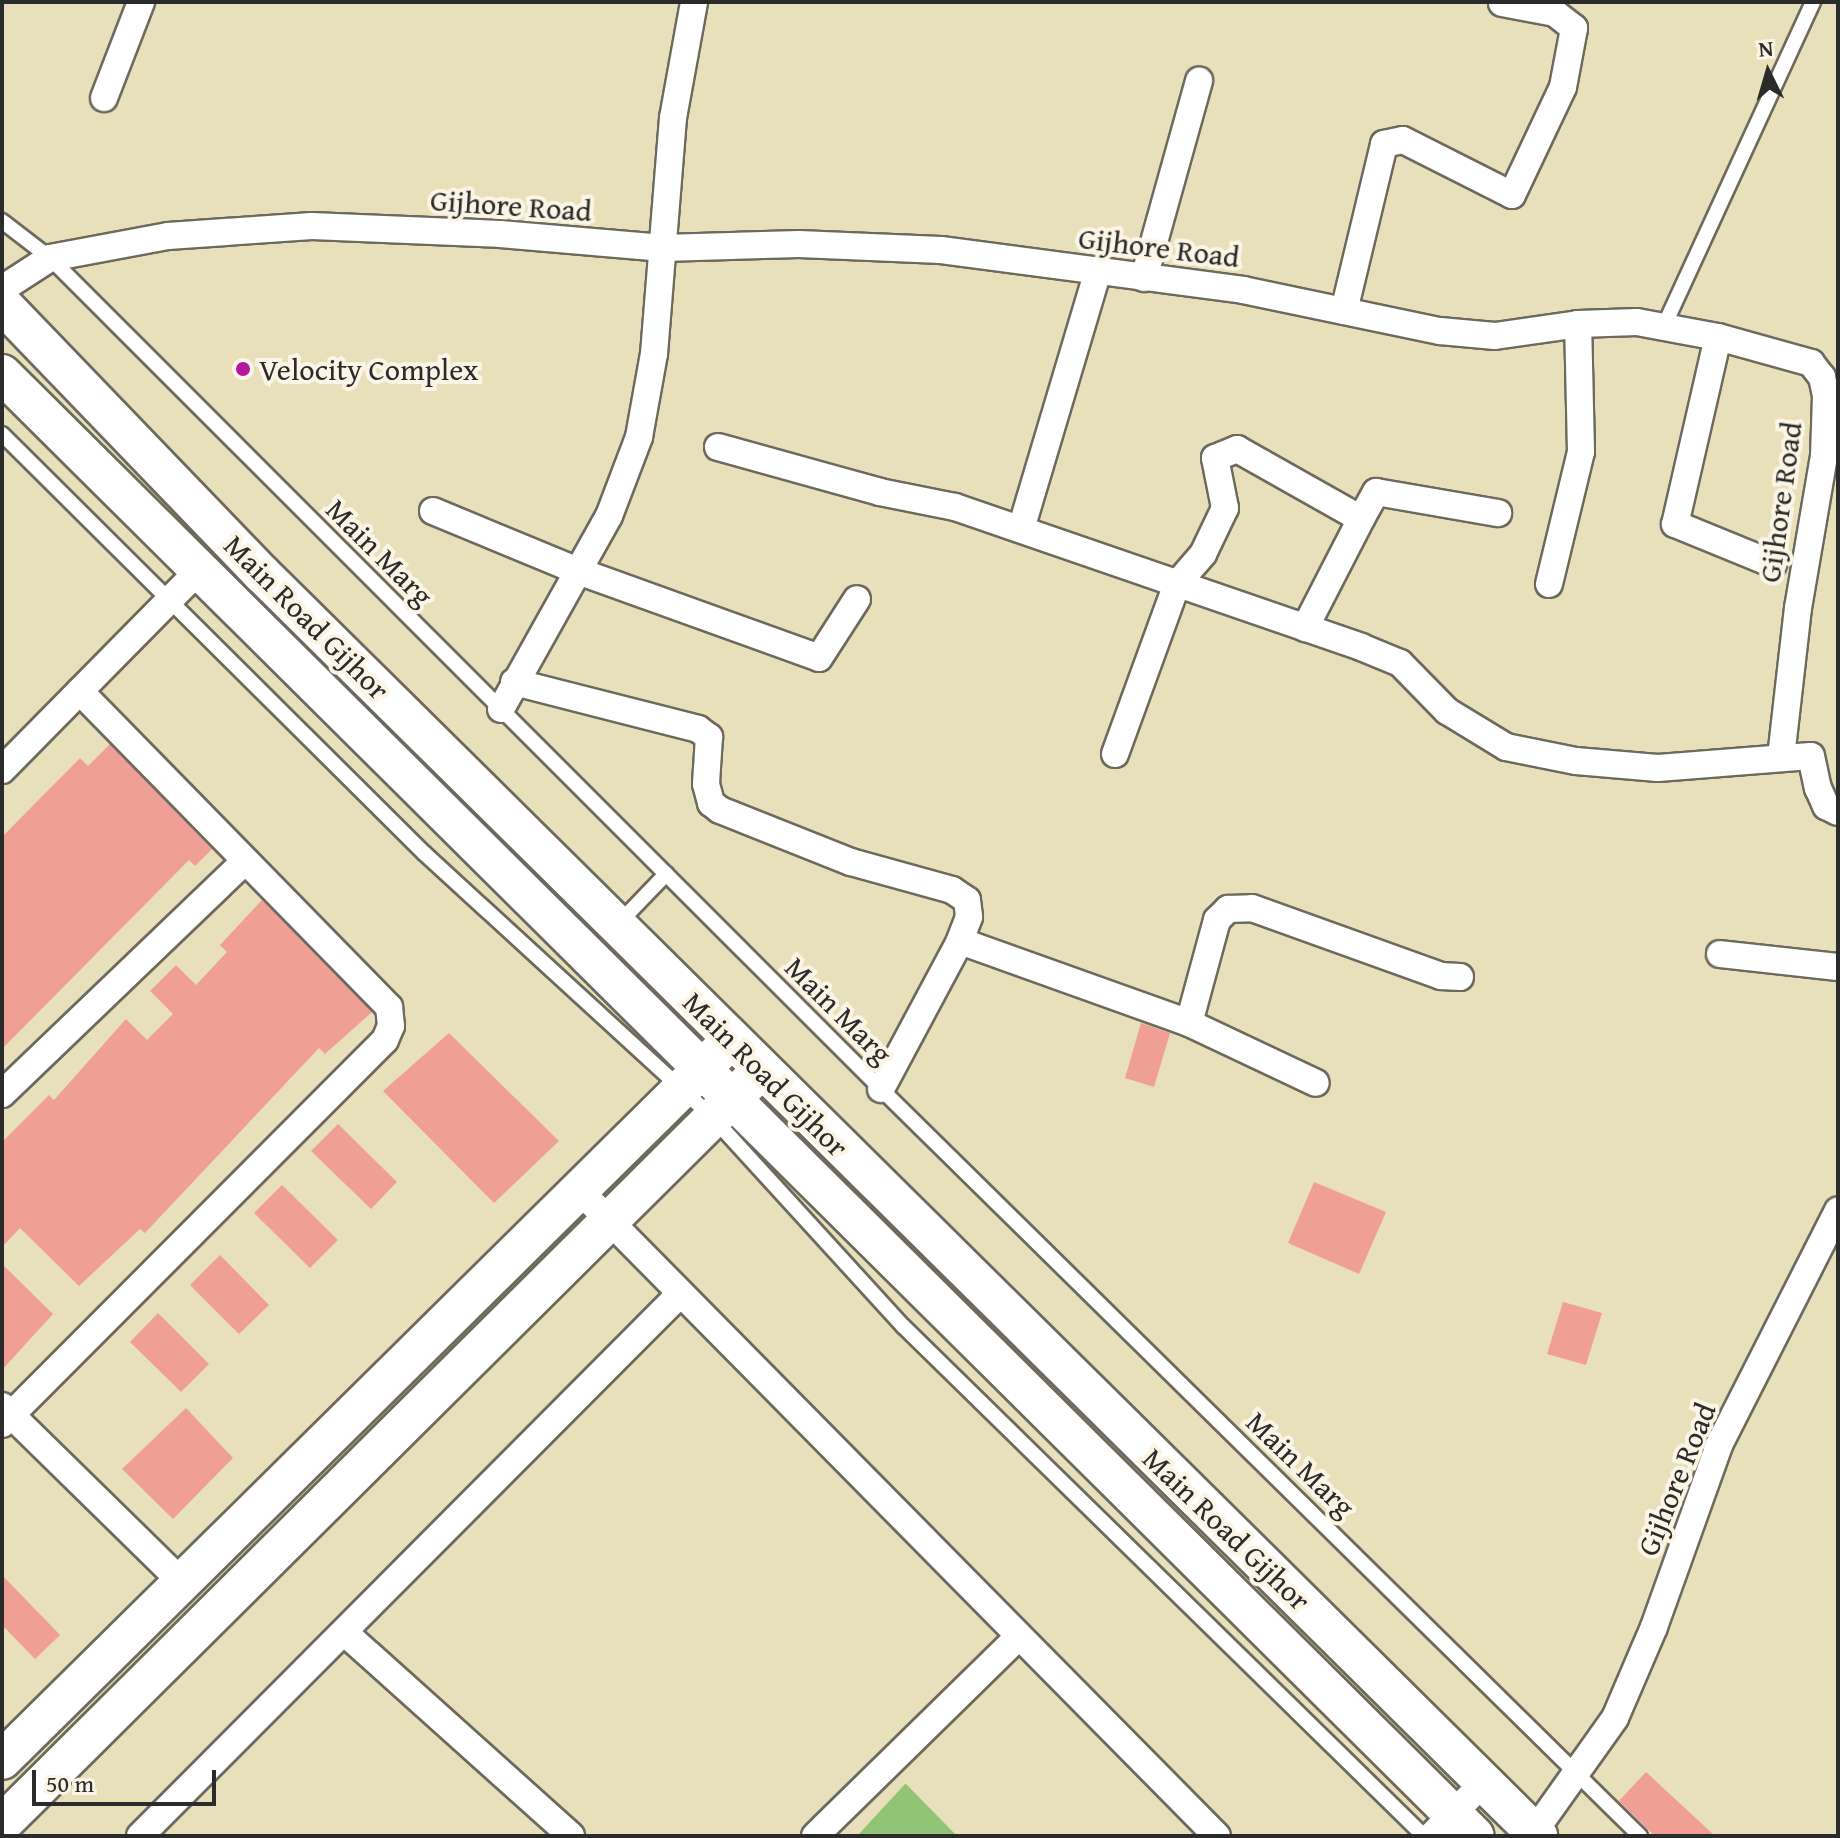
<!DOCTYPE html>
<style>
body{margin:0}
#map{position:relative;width:1840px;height:1838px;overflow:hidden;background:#e8e0ba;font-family:"Gentium Book Plus",serif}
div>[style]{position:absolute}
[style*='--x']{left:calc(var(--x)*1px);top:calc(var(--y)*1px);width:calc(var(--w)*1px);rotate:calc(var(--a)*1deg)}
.green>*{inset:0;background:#91c475}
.building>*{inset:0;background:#f09f95}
.roads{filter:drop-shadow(2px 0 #6d6a5d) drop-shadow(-2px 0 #6d6a5d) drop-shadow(0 2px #6d6a5d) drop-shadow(0 -2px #6d6a5d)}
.lane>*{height:14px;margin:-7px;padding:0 7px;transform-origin:7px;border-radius:7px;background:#fff}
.street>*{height:26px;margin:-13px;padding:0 13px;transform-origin:13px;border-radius:13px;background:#fff}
.secondary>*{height:38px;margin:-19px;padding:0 19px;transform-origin:19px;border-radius:19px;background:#fff}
.dots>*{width:22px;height:22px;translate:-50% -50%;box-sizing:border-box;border:4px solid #fcf5e5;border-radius:50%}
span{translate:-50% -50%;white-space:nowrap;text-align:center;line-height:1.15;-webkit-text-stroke:8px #fcf5e5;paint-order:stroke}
.street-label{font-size:30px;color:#2b2b2b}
.poi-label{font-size:30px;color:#2b2b2b}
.left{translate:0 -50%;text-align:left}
.frame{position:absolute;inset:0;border:4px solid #2b2b2b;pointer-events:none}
.north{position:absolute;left:1728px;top:32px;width:80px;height:80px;-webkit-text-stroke:6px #fcf5e5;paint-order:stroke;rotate:355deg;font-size:22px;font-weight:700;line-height:32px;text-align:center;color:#2b2b2b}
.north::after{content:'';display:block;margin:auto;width:28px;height:36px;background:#2b2b2b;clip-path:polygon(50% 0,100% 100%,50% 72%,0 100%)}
.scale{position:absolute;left:32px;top:1770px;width:184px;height:36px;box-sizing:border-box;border:4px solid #2b2b2b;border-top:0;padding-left:10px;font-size:24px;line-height:28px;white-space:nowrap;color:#2b2b2b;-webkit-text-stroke:6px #fcf5e5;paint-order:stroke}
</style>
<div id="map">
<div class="green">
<div style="clip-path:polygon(906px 1783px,906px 1784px,957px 1836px,857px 1836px)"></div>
</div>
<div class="building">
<div style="clip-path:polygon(110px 744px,212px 849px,195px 866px,189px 860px,2px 1049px,2px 837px,80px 758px,88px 766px)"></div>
<div style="clip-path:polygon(262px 900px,372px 1012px,325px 1054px,319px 1048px,145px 1233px,140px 1229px,79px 1286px,20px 1228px,2px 1247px,2px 1142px,49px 1095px,54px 1100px,126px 1019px,147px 1040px,173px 1014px,150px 991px,176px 965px,196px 985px,227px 952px,220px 945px)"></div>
<div style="clip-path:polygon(1141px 1023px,1170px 1033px,1154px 1087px,1125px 1078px)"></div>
<div style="clip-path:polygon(449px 1033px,559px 1141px,494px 1203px,383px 1091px)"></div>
<div style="clip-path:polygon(338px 1124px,397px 1182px,371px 1209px,311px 1151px)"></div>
<div style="clip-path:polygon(1314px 1182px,1386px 1212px,1359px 1274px,1288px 1243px)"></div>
<div style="clip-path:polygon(282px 1185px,338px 1240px,310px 1268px,254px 1213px)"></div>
<div style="clip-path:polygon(220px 1255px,269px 1305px,239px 1334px,190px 1285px)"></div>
<div style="clip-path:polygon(2px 1264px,53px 1314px,2px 1370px)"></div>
<div style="clip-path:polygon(1563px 1302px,1602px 1313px,1586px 1365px,1547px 1354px)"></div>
<div style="clip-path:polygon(158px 1313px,209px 1364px,181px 1392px,130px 1342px)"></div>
<div style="clip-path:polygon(186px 1408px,233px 1458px,173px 1519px,122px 1469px)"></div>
<div style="clip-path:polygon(2px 1575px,60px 1635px,35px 1659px,2px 1625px)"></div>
<div style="clip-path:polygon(1646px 1772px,1715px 1836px,1655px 1836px,1619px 1801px)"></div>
</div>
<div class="roads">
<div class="lane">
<div style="--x:2;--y:221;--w:61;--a:37.6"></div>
<div style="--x:50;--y:258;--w:1175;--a:45"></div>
<div style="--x:881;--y:1089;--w:1065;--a:44.54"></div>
<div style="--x:1664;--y:326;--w:357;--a:-65.3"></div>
<div style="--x:2;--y:434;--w:595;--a:44.8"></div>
<div style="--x:424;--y:853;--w:391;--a:42.5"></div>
<div style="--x:712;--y:1117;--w:283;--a:47.6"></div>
<div style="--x:903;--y:1326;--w:729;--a:44.39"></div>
<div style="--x:617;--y:925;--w:71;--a:-46.1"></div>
</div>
<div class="street">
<div style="--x:104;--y:98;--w:103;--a:-68.9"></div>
<div style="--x:1144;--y:278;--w:205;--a:-74.4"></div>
<div style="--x:2;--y:289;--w:57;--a:-32.9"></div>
<div style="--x:50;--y:258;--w:120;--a:-10.6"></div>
<div style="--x:168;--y:236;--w:144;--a:-4"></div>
<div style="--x:312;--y:226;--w:188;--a:2.4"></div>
<div style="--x:500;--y:234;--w:164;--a:4.9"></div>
<div style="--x:663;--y:248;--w:136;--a:-1.7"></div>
<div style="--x:799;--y:244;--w:142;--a:2.4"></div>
<div style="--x:941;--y:250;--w:305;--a:7.5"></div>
<div style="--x:1243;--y:290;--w:201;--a:11.8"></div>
<div style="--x:1440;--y:331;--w:55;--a:5.2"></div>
<div style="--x:1495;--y:336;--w:84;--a:-8.2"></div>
<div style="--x:1578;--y:324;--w:59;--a:-1.9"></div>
<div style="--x:1637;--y:322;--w:82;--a:10.5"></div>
<div style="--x:1718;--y:337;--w:97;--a:15.6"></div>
<div style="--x:1811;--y:363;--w:18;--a:52"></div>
<div style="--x:1822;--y:377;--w:19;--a:78"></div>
<div style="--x:1826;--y:396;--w:60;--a:91.9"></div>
<div style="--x:1824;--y:456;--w:154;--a:99.7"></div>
<div style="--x:1798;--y:608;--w:150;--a:96.5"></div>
<div style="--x:1344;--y:311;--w:172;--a:-76.5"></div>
<div style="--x:1384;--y:144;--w:19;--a:-12"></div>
<div style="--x:1403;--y:140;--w:122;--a:26.8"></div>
<div style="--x:1512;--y:195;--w:119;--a:-64.7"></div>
<div style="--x:1563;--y:87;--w:60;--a:-79.4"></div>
<div style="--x:1574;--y:28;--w:24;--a:-142"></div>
<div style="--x:1555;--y:13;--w:54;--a:-169.3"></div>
<div style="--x:1718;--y:337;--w:192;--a:102.9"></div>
<div style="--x:1675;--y:524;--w:106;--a:22.2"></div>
<div style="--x:718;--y:447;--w:168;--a:15.5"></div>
<div style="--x:880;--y:492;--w:76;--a:11.3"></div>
<div style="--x:955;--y:507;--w:429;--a:19"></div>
<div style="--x:1361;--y:647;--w:42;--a:22.3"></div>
<div style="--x:1400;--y:663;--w:67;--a:45.6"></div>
<div style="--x:1447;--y:711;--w:69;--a:31.4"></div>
<div style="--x:1506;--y:747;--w:71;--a:11.3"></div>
<div style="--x:1576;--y:761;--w:82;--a:4.9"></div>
<div style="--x:1658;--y:768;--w:153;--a:-4.5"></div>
<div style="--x:1811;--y:756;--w:33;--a:78"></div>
<div style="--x:1818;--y:788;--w:20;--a:66"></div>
<div style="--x:1826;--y:806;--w:13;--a:27"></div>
<div style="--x:433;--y:511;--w:157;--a:22.5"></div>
<div style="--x:578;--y:571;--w:256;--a:19.8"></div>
<div style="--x:819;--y:658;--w:70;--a:-57.2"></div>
<div style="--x:1021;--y:529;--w:269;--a:-73.4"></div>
<div style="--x:1549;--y:584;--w:136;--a:-76.4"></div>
<div style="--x:1581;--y:452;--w:128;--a:-91.3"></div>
<div style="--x:1305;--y:628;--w:123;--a:-62.8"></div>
<div style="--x:514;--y:682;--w:190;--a:14.3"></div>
<div style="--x:698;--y:729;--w:14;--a:36"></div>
<div style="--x:709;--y:737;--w:47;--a:93.7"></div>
<div style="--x:706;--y:784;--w:20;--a:75"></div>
<div style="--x:711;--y:803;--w:11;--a:38"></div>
<div style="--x:720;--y:810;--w:141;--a:21.7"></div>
<div style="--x:851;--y:862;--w:105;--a:15.5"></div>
<div style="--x:952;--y:890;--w:18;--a:34"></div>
<div style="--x:967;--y:900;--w:17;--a:83"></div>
<div style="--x:969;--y:917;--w:26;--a:111"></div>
<div style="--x:960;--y:941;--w:243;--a:19.7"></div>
<div style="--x:1189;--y:1023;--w:140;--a:25.3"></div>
<div style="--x:501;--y:709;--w:221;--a:-60.8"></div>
<div style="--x:609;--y:516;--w:85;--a:-69.2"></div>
<div style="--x:639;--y:437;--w:84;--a:-79.8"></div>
<div style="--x:654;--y:354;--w:237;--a:-85.4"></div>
<div style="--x:673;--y:118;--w:118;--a:-79.7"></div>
<div style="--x:1115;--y:754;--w:181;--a:-70"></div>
<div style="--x:1177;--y:584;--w:40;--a:-49"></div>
<div style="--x:1203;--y:554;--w:51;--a:-64.4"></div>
<div style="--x:1225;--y:508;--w:51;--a:-101.3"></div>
<div style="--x:1215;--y:458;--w:24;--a:-22"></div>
<div style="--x:1237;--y:449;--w:142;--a:29.4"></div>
<div style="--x:1361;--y:519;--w:31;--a:-61"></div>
<div style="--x:1376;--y:492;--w:124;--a:9.8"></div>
<div style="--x:2;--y:770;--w:281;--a:-45.4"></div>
<div style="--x:1720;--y:954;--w:119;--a:6.3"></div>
<div style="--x:1189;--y:1023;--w:107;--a:-74.8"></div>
<div style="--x:1217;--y:920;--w:16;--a:-45"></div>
<div style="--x:1228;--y:909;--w:24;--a:-2"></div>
<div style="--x:1252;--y:908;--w:201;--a:19.8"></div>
<div style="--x:1441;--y:976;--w:19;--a:3"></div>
<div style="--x:881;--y:1089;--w:168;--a:-61.9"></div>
<div style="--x:2;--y:1094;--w:337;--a:-43.8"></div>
<div style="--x:581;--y:1192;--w:905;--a:45.36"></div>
<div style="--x:2;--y:1406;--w:253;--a:44.4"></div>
<div style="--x:2;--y:1424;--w:542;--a:-45.07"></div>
<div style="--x:385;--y:1040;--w:15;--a:-67"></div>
<div style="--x:391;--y:1026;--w:19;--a:-96"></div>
<div style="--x:389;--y:1007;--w:442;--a:-134.4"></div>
<div style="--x:344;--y:1632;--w:305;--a:41.9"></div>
<div style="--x:1534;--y:1832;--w:140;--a:-54.6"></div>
<div style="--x:1615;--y:1718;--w:99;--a:-66.8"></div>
<div style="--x:1654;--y:1627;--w:193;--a:-70.3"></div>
<div style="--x:1719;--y:1445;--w:263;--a:-63.1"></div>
<div style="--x:140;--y:1836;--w:764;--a:-45.11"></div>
<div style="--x:815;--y:1836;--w:284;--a:-44.4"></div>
<div style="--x:1431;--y:1836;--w:76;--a:-45.5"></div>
</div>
<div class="secondary">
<div style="--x:2;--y:304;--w:375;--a:46.1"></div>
<div style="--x:262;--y:574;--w:1795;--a:44.68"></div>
<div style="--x:2;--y:374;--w:2075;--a:44.79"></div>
<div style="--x:2;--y:1760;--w:1009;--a:-44.64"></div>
<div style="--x:2;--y:1824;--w:1054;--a:-44.81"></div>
</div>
</div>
<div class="dots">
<div style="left:243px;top:369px;background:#b5179e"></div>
</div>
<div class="street-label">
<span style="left:511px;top:205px;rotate:4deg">Gijhore Road</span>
<span style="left:1159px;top:247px;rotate:7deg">Gijhore Road</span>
<span style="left:1780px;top:502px;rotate:-82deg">Gijhore Road</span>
<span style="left:380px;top:552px;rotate:45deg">Main Marg</span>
<span style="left:307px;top:617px;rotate:45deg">Main Road Gijhor</span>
<span style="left:839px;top:1010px;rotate:45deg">Main Marg</span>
<span style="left:766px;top:1074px;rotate:45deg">Main Road Gijhor</span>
<span style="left:1301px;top:1464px;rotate:44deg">Main Marg</span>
<span style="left:1676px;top:1479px;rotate:-68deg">Gijhore Road</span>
<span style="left:1227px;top:1529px;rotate:44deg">Main Road Gijhor</span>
</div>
<div class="poi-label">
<span class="left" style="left:259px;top:369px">Velocity Complex</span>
</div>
<div class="frame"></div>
<div class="north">N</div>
<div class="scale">50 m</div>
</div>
